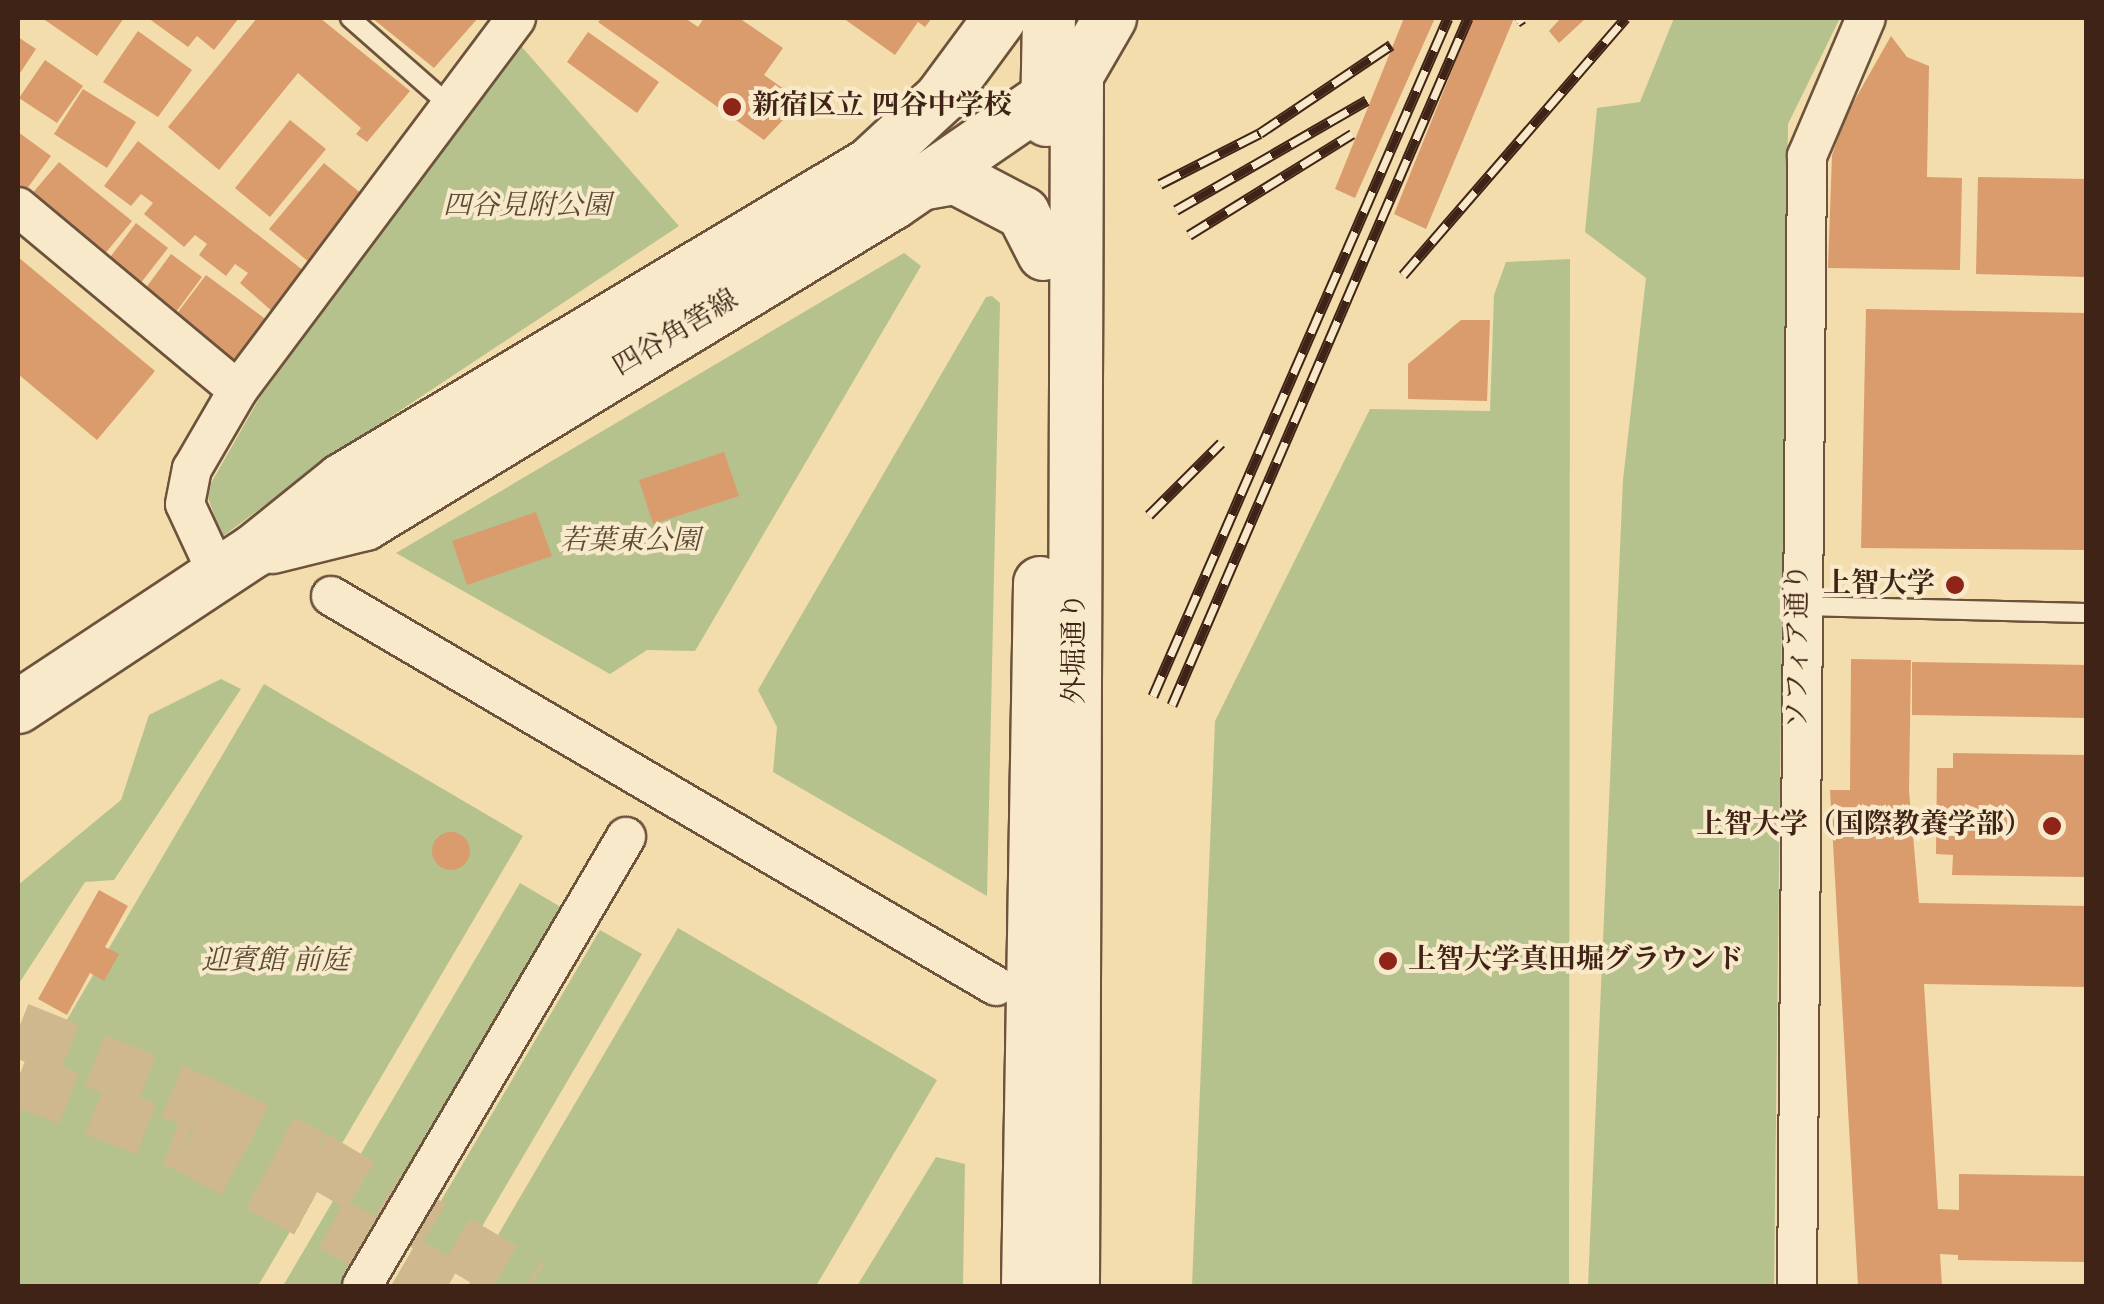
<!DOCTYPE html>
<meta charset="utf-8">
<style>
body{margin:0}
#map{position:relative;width:2104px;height:1304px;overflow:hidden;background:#f3ddac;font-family:"Old Standard TT","Noto Serif JP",serif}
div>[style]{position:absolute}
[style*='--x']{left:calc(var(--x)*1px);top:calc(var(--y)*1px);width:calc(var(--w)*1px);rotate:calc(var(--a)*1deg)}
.green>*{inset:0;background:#b5c28e}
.building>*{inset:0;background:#da9b6d}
.round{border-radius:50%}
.highway-tunnel>*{height:55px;margin-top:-27.5px;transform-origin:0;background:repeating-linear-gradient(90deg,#cfb88e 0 55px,transparent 0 83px)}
.roads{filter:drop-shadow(2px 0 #6d523c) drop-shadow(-2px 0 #6d523c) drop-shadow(0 2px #6d523c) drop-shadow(0 -2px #6d523c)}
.lane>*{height:18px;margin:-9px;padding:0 9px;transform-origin:9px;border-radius:9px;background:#f7e9c9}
.street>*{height:38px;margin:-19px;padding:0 19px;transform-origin:19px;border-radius:19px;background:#f7e9c9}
.secondary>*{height:52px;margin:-26px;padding:0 26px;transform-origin:26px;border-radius:26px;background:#f7e9c9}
.rail>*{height:11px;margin-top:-5.5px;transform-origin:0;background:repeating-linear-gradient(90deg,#f7e9c9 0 22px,#402317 0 44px);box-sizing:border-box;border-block:2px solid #402317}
.dots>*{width:28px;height:28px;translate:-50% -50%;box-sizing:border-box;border:5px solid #f7e9c9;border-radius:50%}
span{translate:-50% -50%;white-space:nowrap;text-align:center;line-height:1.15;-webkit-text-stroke:8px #f7e9c9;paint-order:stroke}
.poi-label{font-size:28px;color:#402317;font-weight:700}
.left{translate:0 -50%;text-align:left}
.right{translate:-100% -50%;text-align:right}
.park-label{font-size:28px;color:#5d4b35;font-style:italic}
.street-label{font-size:28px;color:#402317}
.frame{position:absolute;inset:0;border:20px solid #402317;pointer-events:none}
</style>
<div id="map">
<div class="green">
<div style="clip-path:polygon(1674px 18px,1840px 18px,1788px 124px,1774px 1286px,1588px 1286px,1623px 480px,1646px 278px,1585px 232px,1597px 108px,1640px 102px)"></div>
<div style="clip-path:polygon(521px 46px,679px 226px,327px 459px,222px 537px,206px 492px,260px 397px)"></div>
<div style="clip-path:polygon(904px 253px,921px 266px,695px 651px,647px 650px,610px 674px,396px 553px)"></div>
<div style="clip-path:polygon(1570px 259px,1569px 1286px,1192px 1286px,1215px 721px,1370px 409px,1490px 411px,1494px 295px,1506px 262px)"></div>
<div style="clip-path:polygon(992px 296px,1000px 303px,987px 896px,773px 772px,777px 727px,758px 690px,986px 297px)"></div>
<div style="clip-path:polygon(221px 679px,241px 689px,114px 880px,85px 882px,18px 985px,18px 885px,121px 800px,149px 715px)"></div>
<div style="clip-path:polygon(264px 684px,523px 836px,258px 1286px,18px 1286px,18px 1103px)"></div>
<div style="clip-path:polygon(520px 883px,564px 909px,343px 1286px,283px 1286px)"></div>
<div style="clip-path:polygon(678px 928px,937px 1080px,816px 1286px,468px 1286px)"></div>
<div style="clip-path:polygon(600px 930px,642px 954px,447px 1286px,391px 1286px)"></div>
<div style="clip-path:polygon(936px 1157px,965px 1164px,963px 1286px,857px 1286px)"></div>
</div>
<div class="building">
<div style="clip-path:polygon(42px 18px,124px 18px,97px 56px)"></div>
<div style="clip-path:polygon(148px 18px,239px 18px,214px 50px,197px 36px,188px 47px)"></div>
<div style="clip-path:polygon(257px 18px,320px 18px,410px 91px,367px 142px,356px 134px,361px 128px,298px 73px,219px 170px,168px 127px)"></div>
<div style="clip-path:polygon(372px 18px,478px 18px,434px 68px)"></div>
<div style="clip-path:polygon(602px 18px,685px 18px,698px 27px,704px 18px,739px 18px,783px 48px,764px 75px,801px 101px,764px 140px,598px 22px)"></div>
<div style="clip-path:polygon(843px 18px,932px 18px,925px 27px,918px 22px,895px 55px)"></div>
<div style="clip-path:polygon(1404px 18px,1435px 18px,1355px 198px,1335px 189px)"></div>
<div style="clip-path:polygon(1473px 18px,1514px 18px,1426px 229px,1394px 214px)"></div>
<div style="clip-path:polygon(1561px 18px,1586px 18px,1559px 43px,1549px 31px)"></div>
<div style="clip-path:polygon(138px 31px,192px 70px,158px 117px,103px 82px)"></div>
<div style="clip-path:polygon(588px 32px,659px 82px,637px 113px,567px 62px)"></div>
<div style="clip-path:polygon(1891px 36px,1907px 57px,1929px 66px,1927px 177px,1962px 178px,1960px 270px,1828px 268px,1832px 155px,1845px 117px)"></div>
<div style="clip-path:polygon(18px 37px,36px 49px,18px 76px)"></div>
<div style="clip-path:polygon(45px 60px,83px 86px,57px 123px,19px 98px)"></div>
<div style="clip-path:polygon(83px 89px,136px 122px,107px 168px,54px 134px)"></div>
<div style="clip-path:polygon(290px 120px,326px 149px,270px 217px,235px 188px)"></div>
<div style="clip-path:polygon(18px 132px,51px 156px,26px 190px,18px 184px)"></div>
<div style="clip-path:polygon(138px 141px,304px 271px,274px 313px,240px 283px,248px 273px,235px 264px,226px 276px,199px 255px,207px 244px,195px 235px,184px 247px,144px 214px,153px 203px,141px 194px,131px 206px,104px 186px)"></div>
<div style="clip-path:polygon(59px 162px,132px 221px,103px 256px,30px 196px)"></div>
<div style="clip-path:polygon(324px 163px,363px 195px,309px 262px,269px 229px)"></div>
<div style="clip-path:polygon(1978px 177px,2086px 179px,2086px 277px,1976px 274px)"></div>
<div style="clip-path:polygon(136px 223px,168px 248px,140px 284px,108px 260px)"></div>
<div style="clip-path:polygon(171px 254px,202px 277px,176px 312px,145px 289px)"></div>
<div style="clip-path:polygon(18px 257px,155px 371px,97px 440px,18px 374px)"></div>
<div style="clip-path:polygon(206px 275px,268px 321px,234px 367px,172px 320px)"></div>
<div style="clip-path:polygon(1866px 309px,2086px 313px,2086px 550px,1861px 548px)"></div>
<div style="clip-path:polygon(1461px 320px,1490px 320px,1487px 401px,1408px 399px,1408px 364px)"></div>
<div style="clip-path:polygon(724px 452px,739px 496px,653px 524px,639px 480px)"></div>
<div style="clip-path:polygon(536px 512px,552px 556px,467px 585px,452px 541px)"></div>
<div style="clip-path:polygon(1851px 659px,1911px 660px,1909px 791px,1919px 903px,2086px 906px,2086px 987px,1924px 984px,1938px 1209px,1959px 1210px,1959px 1174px,2086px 1176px,2086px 1262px,1958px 1260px,1958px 1255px,1940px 1254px,1942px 1286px,1858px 1286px,1830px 790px,1850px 790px)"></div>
<div style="clip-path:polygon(1912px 662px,2086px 665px,2086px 718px,1912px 715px)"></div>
<div style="clip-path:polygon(1953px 753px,2086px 755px,2086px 877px,1952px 875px,1953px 855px,1936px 854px,1937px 768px,1953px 768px)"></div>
<div class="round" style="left:432px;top:832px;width:38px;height:38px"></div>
<div style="clip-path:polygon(99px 890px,128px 906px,105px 947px,119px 954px,104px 981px,90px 973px,67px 1015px,38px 999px)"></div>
</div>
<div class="highway-tunnel">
<div style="--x:18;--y:1029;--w:204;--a:21.9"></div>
<div style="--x:207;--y:1105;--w:118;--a:26.1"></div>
<div style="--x:313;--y:1157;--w:253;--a:30.6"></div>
<div style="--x:18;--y:1078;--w:180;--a:21.4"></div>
<div style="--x:186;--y:1144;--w:298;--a:28.5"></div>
</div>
<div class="roads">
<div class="lane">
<div style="--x:350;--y:18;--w:132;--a:41.3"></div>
<div style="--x:1802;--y:606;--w:284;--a:1.4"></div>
</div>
<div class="street">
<div style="--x:18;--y:207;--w:286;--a:39.8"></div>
<div style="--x:218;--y:575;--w:78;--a:-114.9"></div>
<div style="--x:185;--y:504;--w:36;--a:-79"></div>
<div style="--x:192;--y:469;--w:91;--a:-59.8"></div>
<div style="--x:238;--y:390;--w:464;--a:-53.2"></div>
<div style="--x:331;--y:596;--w:771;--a:30.39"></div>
<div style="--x:362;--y:1286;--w:521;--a:-59.55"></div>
<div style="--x:1797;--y:1286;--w:1130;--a:-89.49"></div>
<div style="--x:1807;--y:156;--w:150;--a:-66.9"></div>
</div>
<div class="secondary">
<div style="--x:1047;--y:120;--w:102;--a:-88.9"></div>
<div style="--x:921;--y:184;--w:36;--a:-10"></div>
<div style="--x:956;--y:178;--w:76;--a:27.6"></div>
<div style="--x:1023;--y:213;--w:46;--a:62.9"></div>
<div style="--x:272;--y:547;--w:96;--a:-13.9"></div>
<div style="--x:365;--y:524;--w:618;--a:-31.3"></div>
<div style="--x:893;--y:203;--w:214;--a:-34.5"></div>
<div style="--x:18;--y:707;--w:283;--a:-33.5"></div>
<div style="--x:254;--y:551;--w:113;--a:-38.9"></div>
<div style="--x:342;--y:480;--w:615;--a:-30.9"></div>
<div style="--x:870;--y:164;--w:97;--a:-42.9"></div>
<div style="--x:941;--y:98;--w:99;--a:-53.6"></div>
<div style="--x:1028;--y:1286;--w:703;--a:-89.02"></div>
<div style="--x:1073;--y:1286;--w:1211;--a:-89.81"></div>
<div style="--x:1077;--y:75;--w:66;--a:-59.9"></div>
</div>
</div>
<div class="rail">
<div style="--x:1517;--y:22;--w:7;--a:-34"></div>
<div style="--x:1160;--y:184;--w:112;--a:-27"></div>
<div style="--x:1260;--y:133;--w:158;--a:-33.9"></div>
<div style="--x:1176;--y:210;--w:220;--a:-29.9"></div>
<div style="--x:1189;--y:235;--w:192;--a:-31.8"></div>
<div style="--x:1403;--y:275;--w:340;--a:-49.1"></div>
<div style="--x:1149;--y:515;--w:102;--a:-45"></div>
<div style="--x:1153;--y:696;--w:739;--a:-66.49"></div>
<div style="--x:1172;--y:705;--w:748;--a:-66.69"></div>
</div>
<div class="dots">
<div style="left:732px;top:107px;background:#8f2418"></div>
<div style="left:1955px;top:585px;background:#8f2418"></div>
<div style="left:2052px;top:826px;background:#8f2418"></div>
<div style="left:1388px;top:961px;background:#8f2418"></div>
</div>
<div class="poi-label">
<span class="left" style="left:752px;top:107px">新宿区立 四谷中学校</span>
<span class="right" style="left:1935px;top:585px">上智大学</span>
<span class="right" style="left:2032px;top:826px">上智大学（国際教養学部）</span>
<span class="left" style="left:1408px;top:961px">上智大学真田堀グラウンド</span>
</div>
<div class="park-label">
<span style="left:527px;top:207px">四谷見附公園</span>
<span style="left:630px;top:542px">若葉東公園</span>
<span style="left:275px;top:962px">迎賓館 前庭</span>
</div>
<div class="street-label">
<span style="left:676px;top:334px;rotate:-31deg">四谷角筈線</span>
<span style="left:1799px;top:646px;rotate:-90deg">ソフィア通り</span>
<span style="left:1076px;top:648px;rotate:-90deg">外堀通り</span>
</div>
<div class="frame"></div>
</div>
